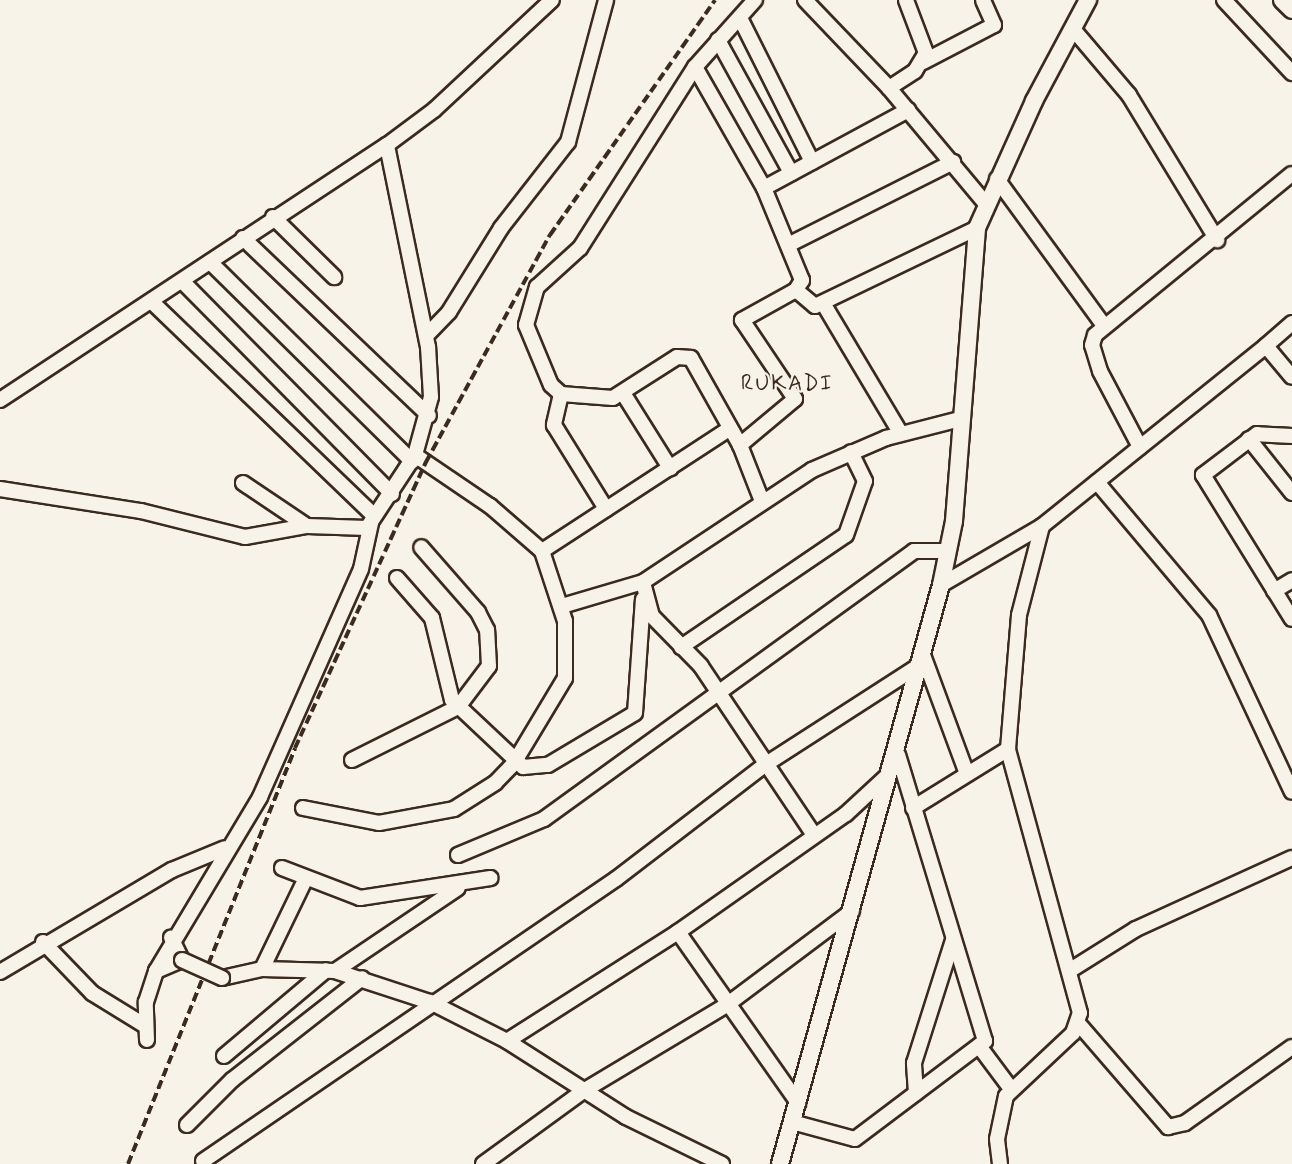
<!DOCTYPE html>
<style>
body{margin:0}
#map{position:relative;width:1292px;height:1164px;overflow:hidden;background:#f7f3e8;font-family:Mynerve,sans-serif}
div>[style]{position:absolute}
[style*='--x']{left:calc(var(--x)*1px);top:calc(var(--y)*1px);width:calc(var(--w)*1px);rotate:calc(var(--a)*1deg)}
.roads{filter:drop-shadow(2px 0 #3b2a1e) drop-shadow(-2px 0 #3b2a1e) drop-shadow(0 2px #3b2a1e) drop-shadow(0 -2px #3b2a1e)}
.minor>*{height:14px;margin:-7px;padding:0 7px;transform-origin:7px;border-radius:7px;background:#f7f3e8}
.tertiary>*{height:16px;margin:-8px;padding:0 8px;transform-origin:8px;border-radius:8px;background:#f7f3e8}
.rail>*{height:4px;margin-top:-2px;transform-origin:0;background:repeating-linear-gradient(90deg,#3b2a1e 0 9px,transparent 0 13.5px)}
.bridges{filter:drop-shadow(2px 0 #3b2a1e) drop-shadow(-2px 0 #3b2a1e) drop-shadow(0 2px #3b2a1e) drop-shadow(0 -2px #3b2a1e)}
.minor-bridge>*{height:14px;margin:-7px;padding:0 7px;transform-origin:7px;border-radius:7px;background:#f7f3e8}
span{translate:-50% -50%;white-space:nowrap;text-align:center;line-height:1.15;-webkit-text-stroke:4.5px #f7f3e8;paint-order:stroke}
.quarter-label{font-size:22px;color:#3b2a1e;letter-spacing:1.5px}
</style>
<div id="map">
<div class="roads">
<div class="minor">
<div style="--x:805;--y:0;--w:122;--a:46.3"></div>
<div style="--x:889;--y:88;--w:151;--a:50.1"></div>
<div style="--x:1224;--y:0;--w:100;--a:47"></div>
<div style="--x:740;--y:18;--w:161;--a:63.4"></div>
<div style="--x:1073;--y:29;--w:87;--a:49.7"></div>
<div style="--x:1129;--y:95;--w:170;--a:58.7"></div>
<div style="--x:718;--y:40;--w:152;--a:61.2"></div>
<div style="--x:923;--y:62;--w:80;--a:-27.5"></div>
<div style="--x:994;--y:25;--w:27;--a:-114"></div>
<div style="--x:695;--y:67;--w:139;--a:60.3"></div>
<div style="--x:764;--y:188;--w:100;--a:67.6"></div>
<div style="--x:802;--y:280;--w:12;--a:121"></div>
<div style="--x:796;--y:290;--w:62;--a:150.9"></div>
<div style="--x:742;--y:320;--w:95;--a:56.1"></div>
<div style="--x:795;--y:399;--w:72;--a:140.1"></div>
<div style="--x:740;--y:445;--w:60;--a:68.6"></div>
<div style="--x:889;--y:88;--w:31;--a:-33"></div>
<div style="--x:915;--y:71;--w:21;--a:-59"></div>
<div style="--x:926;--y:53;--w:57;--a:-110.7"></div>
<div style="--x:997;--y:179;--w:182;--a:53.9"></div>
<div style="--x:764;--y:188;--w:164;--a:-28.4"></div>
<div style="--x:273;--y:217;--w:86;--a:44.5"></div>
<div style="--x:243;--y:238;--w:257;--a:43.7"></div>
<div style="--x:788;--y:245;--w:185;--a:-26.7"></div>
<div style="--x:210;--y:262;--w:284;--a:44.6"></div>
<div style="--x:182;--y:281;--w:299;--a:45.4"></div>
<div style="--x:796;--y:290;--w:25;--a:40"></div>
<div style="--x:815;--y:306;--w:180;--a:-25.7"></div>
<div style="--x:152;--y:302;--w:307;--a:43.9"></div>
<div style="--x:823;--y:303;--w:152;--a:59.2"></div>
<div style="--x:1292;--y:323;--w:35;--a:139"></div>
<div style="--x:1266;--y:346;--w:40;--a:50"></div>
<div style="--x:426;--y:336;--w:33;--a:-46"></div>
<div style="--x:449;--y:312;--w:99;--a:-58.2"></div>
<div style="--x:501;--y:228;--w:109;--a:-52.1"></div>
<div style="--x:568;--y:142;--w:147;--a:-75"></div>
<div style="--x:623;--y:393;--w:89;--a:57.9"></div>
<div style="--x:561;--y:394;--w:32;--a:103"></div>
<div style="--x:554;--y:425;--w:99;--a:58.2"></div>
<div style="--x:0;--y:400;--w:463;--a:-33.4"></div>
<div style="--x:387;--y:145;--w:59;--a:-36.7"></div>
<div style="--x:434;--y:110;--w:161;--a:-43"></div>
<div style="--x:1292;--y:436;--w:35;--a:-177"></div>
<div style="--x:1257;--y:434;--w:68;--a:142.8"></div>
<div style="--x:1203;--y:475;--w:169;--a:58.3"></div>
<div style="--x:1249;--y:439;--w:69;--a:51.5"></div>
<div style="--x:740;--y:445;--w:100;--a:-119.4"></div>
<div style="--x:691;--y:358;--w:14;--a:-176"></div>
<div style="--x:677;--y:357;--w:76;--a:147.4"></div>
<div style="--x:613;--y:398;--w:52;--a:-175.6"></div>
<div style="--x:561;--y:394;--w:13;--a:-138"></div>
<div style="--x:551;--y:385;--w:65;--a:-112.6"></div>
<div style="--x:526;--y:325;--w:40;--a:-74"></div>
<div style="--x:537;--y:287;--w:58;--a:-42.2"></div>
<div style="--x:580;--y:248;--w:214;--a:-57.6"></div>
<div style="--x:695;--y:67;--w:90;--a:-48.2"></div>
<div style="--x:1140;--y:447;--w:86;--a:-117.8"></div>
<div style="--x:1100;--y:371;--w:27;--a:-107"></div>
<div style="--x:1092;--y:345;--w:10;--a:-73"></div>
<div style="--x:1095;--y:335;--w:254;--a:-39.3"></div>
<div style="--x:1097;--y:482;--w:174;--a:49.9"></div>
<div style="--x:1209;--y:615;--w:195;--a:64.9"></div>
<div style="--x:243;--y:483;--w:77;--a:33.9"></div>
<div style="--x:0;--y:489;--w:143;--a:8.9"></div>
<div style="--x:141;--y:511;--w:107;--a:14"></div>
<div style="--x:245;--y:537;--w:63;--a:-10.1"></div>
<div style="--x:307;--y:526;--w:60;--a:1.9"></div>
<div style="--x:367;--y:528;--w:87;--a:-56.7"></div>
<div style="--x:415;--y:455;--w:60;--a:-74.6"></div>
<div style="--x:431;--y:397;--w:50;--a:-93.4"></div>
<div style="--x:428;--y:347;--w:206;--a:-101.5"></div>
<div style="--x:542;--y:551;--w:223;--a:-33.1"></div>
<div style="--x:397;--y:578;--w:53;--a:48.8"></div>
<div style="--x:432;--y:618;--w:84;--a:76.3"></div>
<div style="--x:452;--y:700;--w:98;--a:43.3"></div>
<div style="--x:523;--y:767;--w:25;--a:-5"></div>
<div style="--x:548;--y:765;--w:101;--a:-30.9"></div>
<div style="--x:635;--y:713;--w:114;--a:-86"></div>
<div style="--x:941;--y:585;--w:117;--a:-30.3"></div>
<div style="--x:1042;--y:526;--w:287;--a:-38.8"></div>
<div style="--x:1274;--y:591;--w:21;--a:-31"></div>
<div style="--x:562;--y:606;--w:84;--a:-16.5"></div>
<div style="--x:681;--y:647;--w:199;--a:-34.2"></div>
<div style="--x:846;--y:535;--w:57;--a:-70.6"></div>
<div style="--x:865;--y:481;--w:32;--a:-116"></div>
<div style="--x:923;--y:655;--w:127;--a:69.7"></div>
<div style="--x:352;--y:760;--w:119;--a:-26.6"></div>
<div style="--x:458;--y:707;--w:51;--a:-52.9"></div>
<div style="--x:489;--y:666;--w:36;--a:-93"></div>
<div style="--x:487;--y:630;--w:20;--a:-117"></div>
<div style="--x:478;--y:612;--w:86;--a:-131.2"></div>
<div style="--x:303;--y:808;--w:77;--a:11.2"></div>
<div style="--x:379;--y:823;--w:76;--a:-10.6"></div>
<div style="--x:454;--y:809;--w:49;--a:-32.4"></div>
<div style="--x:495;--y:783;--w:28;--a:-46"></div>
<div style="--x:514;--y:763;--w:99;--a:-59"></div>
<div style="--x:565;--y:678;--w:57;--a:-90"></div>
<div style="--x:565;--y:621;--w:74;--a:-108.2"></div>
<div style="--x:542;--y:551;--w:69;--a:-139.1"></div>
<div style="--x:490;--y:506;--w:91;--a:-145.8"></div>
<div style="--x:913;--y:808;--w:112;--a:-31.8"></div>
<div style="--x:814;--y:835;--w:203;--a:-123.8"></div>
<div style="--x:701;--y:666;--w:70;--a:-134.4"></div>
<div style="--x:652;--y:616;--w:35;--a:-105"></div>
<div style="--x:643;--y:582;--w:203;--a:-33.5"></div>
<div style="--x:812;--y:470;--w:81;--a:-23.4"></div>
<div style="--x:886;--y:438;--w:76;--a:-14.4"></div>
<div style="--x:458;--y:855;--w:93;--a:-22.7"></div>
<div style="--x:544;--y:819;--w:457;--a:-35.9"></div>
<div style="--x:914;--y:551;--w:32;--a:0"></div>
<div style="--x:282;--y:868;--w:84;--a:21"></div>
<div style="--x:360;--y:898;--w:132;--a:-8.7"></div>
<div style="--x:678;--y:932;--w:209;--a:54.9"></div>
<div style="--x:43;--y:942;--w:71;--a:46.1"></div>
<div style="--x:92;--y:993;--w:61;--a:31.6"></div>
<div style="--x:262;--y:969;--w:101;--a:-64.2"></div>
<div style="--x:156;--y:971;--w:28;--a:-23"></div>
<div style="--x:182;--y:960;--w:25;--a:-116"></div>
<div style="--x:335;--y:971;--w:148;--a:-34"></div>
<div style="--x:1069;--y:971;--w:79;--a:-32.1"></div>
<div style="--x:1136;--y:929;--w:171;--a:-24.5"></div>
<div style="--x:0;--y:972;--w:200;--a:-30.7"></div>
<div style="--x:172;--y:870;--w:57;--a:-22.5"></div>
<div style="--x:222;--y:978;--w:41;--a:-12.7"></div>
<div style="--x:262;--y:969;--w:73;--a:1.6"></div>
<div style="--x:335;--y:971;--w:100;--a:18.1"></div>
<div style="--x:430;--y:1002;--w:86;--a:26.9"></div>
<div style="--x:507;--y:1041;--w:141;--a:32.6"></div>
<div style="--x:626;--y:1117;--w:107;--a:26.1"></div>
<div style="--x:1078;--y:1023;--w:138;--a:49.1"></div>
<div style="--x:1168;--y:1127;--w:17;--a:-13"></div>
<div style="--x:1185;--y:1123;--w:131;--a:-35.4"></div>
<div style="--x:147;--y:1040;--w:38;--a:-92"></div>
<div style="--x:146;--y:1002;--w:33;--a:-72"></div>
<div style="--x:156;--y:971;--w:203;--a:-59.1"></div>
<div style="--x:260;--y:797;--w:249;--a:-66.1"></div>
<div style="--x:361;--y:569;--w:47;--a:-77.7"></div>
<div style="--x:507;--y:1041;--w:203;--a:-32.5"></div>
<div style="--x:678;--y:932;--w:205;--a:-35.1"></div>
<div style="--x:846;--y:814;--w:56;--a:-42.8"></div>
<div style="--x:979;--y:1046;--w:54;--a:53.3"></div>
<div style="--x:224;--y:1056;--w:133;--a:-40.1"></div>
<div style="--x:916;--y:1093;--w:30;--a:-94"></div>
<div style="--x:914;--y:1063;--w:129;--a:-72.4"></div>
<div style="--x:792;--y:1122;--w:65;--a:15.1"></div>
<div style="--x:855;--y:1139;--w:163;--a:-37"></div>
<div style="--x:985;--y:1041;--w:299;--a:-106.9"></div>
<div style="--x:187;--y:1125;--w:64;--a:-45"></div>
<div style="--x:232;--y:1080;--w:165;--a:-38.1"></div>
<div style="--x:203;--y:1161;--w:500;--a:-34.33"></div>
<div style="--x:616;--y:879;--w:189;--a:-37.5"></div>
<div style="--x:766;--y:764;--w:184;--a:-32.8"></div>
<div style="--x:483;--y:1164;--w:126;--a:-36"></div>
<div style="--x:585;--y:1090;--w:167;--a:-31"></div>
<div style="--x:728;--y:1004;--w:155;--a:-36.9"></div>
<div style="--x:1000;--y:1164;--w:25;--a:-97"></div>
<div style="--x:997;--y:1139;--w:44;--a:-78.2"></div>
<div style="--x:1006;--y:1096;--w:92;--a:-43.2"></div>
<div style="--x:1073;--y:1033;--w:21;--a:-71"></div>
<div style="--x:1080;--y:1013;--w:274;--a:-105.3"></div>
<div style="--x:1008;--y:749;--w:134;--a:-85.3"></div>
<div style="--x:1019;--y:615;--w:92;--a:-75.5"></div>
</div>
<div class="tertiary">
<div style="--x:1282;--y:0;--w:14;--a:45"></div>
<div style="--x:780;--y:1164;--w:601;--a:-74.46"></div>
<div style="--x:941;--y:585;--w:65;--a:-78.5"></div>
<div style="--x:954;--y:521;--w:294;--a:-85.5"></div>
<div style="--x:977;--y:228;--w:139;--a:-65.8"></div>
<div style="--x:1034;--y:101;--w:115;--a:-61.9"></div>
</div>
</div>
<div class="rail">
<div style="--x:128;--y:1164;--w:448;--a:-68.1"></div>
<div style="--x:295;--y:748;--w:315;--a:-65.4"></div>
<div style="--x:426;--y:462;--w:259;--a:-61.4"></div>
<div style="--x:550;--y:235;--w:287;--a:-54.9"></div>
</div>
<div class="bridges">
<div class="minor-bridge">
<div style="--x:182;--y:960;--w:44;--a:24.2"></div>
</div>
</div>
<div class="quarter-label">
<span style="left:787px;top:385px">RUKADI</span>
</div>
</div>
